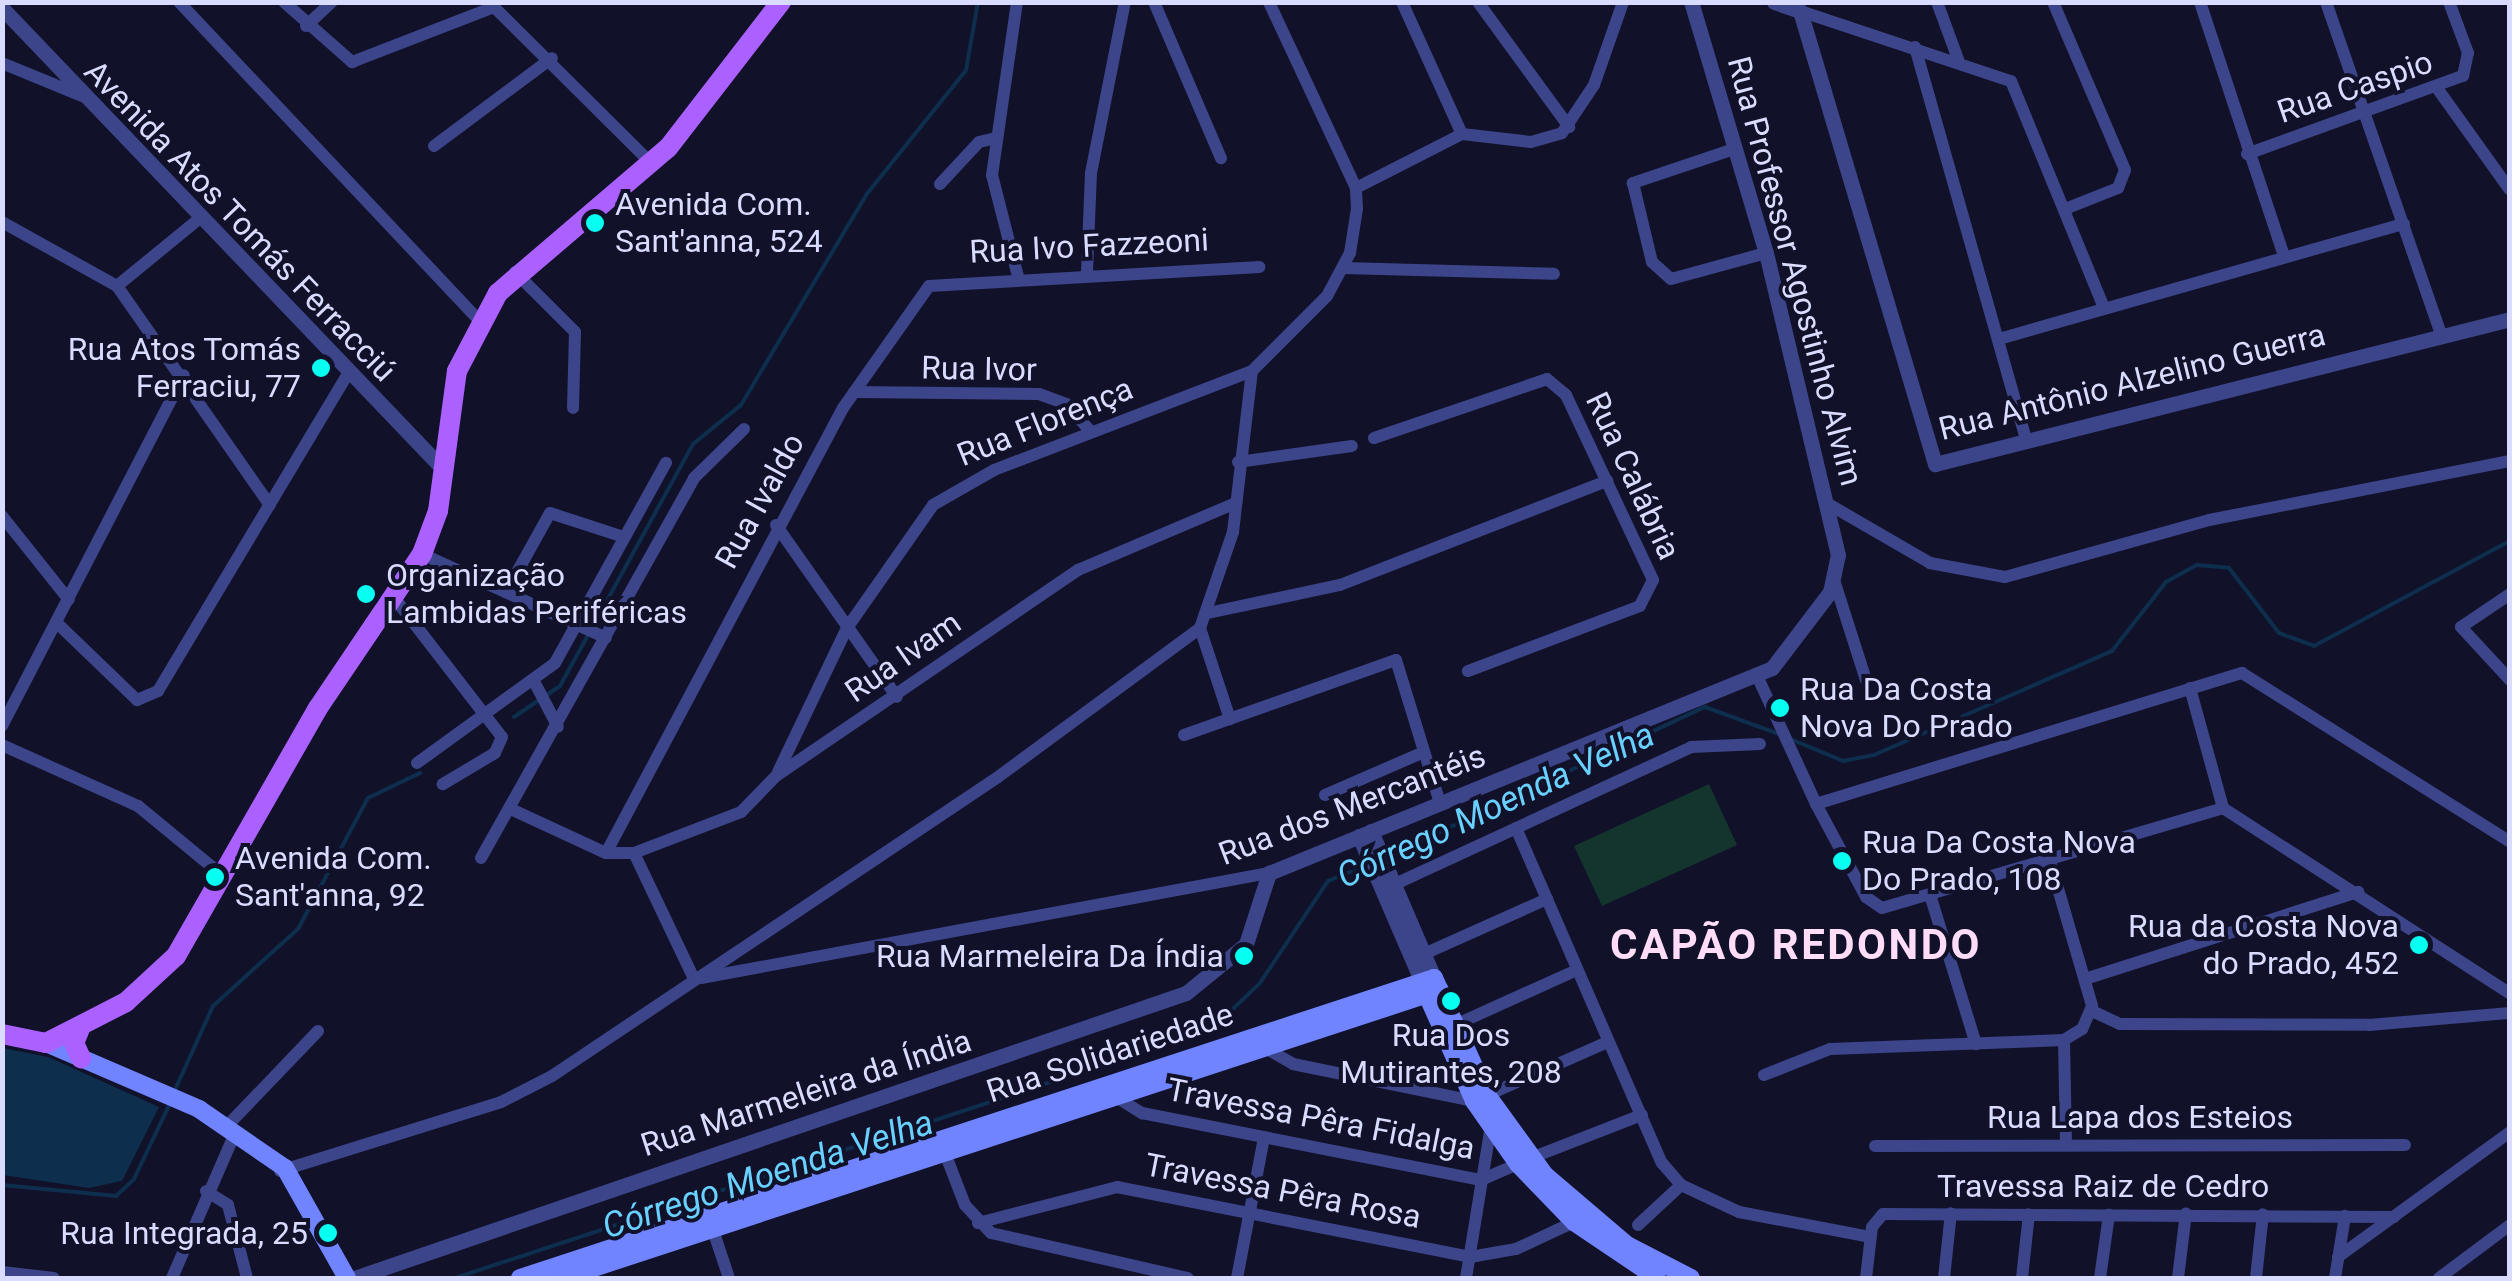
<!DOCTYPE html>
<meta charset="utf-8">
<style>
body{margin:0}
#map{position:relative;width:2512px;height:1281px;overflow:hidden;background:#11112a;font-family:Roboto,sans-serif}
div>[style]{position:absolute}
[style*='--x']{left:calc(var(--x)*1px);top:calc(var(--y)*1px);width:calc(var(--w)*1px);rotate:calc(var(--a)*1deg)}
.green>*{inset:0;background:#14342e}
.water>*{inset:0;background:#0d2e4d}
.stream>*{height:4px;margin:-2px;padding:0 2px;transform-origin:2px;border-radius:2px;background:#0d2e4d}
.minor>*{height:12px;margin:-6px;padding:0 6px;transform-origin:6px;border-radius:6px;background:#3c4589}
.tertiary>*{height:15px;margin:-7.5px;padding:0 7.5px;transform-origin:7.5px;border-radius:7.5px;background:#3c4589}
.secondary>*{height:18px;margin:-9px;padding:0 9px;transform-origin:9px;border-radius:9px;background:#7184ff}
.primary>*{height:20px;margin:-10px;padding:0 10px;transform-origin:10px;border-radius:10px;background:#ab61ff}
.dots>*{width:28px;height:28px;translate:-50% -50%;box-sizing:border-box;border:5px solid #11112a;border-radius:50%}
span{translate:-50% -50%;white-space:nowrap;text-align:center;line-height:1.15;-webkit-text-stroke:8px #11112a;paint-order:stroke}
.street-label{font-size:32px;color:#dadcff}
.poi-label{font-size:32px;color:#dadcff}
.left{translate:0 -50%;text-align:left}
.right{translate:-100% -50%;text-align:right}
.water-label{font-size:35px;color:#68d1ff;font-style:italic}
.district-label{font-size:42px;color:#ffdcf8;font-weight:700;letter-spacing:2.5px}
.frame{position:absolute;inset:0;border:5px solid #dadcff;pointer-events:none}
</style>
<div id="map">
<div class="green">
<div style="clip-path:polygon(1709px 784px,1737px 845px,1602px 906px,1574px 846px)"></div>
</div>
<div class="water">
<div style="clip-path:polygon(3px 1048px,48px 1057px,159px 1107px,122px 1181px,89px 1188px,3px 1175px)"></div>
</div>
<div class="stream">
<div style="--x:514;--y:717;--w:55;--a:-34"></div>
<div style="--x:560;--y:686;--w:276;--a:-61.2"></div>
<div style="--x:693;--y:444;--w:62;--a:-39.1"></div>
<div style="--x:741;--y:405;--w:244;--a:-59.2"></div>
<div style="--x:866;--y:195;--w:160;--a:-51.3"></div>
<div style="--x:966;--y:70;--w:69;--a:-80"></div>
<div style="--x:1793;--y:740;--w:54;--a:22.8"></div>
<div style="--x:1843;--y:761;--w:32;--a:-11"></div>
<div style="--x:1874;--y:755;--w:260;--a:-23.6"></div>
<div style="--x:2112;--y:651;--w:88;--a:-52"></div>
<div style="--x:2166;--y:582;--w:35;--a:-29"></div>
<div style="--x:2197;--y:565;--w:32;--a:5"></div>
<div style="--x:2229;--y:568;--w:82;--a:52.4"></div>
<div style="--x:2279;--y:633;--w:37;--a:20"></div>
<div style="--x:2314;--y:646;--w:222;--a:-28.2"></div>
<div style="--x:1387;--y:857;--w:352;--a:-25.3"></div>
<div style="--x:1705;--y:707;--w:79;--a:20"></div>
<div style="--x:174;--y:1092;--w:94;--a:-65.6"></div>
<div style="--x:213;--y:1006;--w:115;--a:-42.2"></div>
<div style="--x:298;--y:929;--w:149;--a:-61.9"></div>
<div style="--x:368;--y:798;--w:58;--a:-25.7"></div>
<div style="--x:2;--y:1185;--w:115;--a:5.5"></div>
<div style="--x:116;--y:1196;--w:25;--a:-43"></div>
<div style="--x:134;--y:1179;--w:86;--a:-64.6"></div>
<div style="--x:455;--y:1278;--w:797;--a:-18.21"></div>
<div style="--x:1212;--y:1029;--w:66;--a:-43.8"></div>
<div style="--x:1260;--y:983;--w:123;--a:-56.3"></div>
<div style="--x:1328;--y:881;--w:40;--a:-22"></div>
</div>
<div class="minor">
<div style="--x:179;--y:2;--w:439;--a:46.7"></div>
<div style="--x:284;--y:2;--w:91;--a:41.4"></div>
<div style="--x:352;--y:62;--w:152;--a:-21.2"></div>
<div style="--x:494;--y:7;--w:223;--a:44.8"></div>
<div style="--x:1017;--y:2;--w:175;--a:98.2"></div>
<div style="--x:992;--y:175;--w:104;--a:75.6"></div>
<div style="--x:1154;--y:2;--w:170;--a:66.8"></div>
<div style="--x:1402;--y:2;--w:145;--a:65.6"></div>
<div style="--x:1478;--y:2;--w:155;--a:53.9"></div>
<div style="--x:1937;--y:2;--w:61;--a:69.8"></div>
<div style="--x:2053;--y:2;--w:183;--a:66.8"></div>
<div style="--x:2125;--y:170;--w:19;--a:111"></div>
<div style="--x:2118;--y:188;--w:57;--a:158.4"></div>
<div style="--x:2200;--y:2;--w:268;--a:71.7"></div>
<div style="--x:2326;--y:2;--w:351;--a:70.9"></div>
<div style="--x:1800;--y:11;--w:222;--a:18.4"></div>
<div style="--x:2011;--y:81;--w:245;--a:67.7"></div>
<div style="--x:306;--y:26;--w:35;--a:-43"></div>
<div style="--x:1915;--y:47;--w:406;--a:74.2"></div>
<div style="--x:2;--y:63;--w:87;--a:22.4"></div>
<div style="--x:2437;--y:88;--w:125;--a:54.4"></div>
<div style="--x:434;--y:146;--w:147;--a:-36.7"></div>
<div style="--x:1734;--y:149;--w:107;--a:161.4"></div>
<div style="--x:1633;--y:183;--w:81;--a:76.5"></div>
<div style="--x:1652;--y:262;--w:25;--a:42"></div>
<div style="--x:1671;--y:279;--w:98;--a:-15.3"></div>
<div style="--x:2247;--y:154;--w:230;--a:-19.9"></div>
<div style="--x:2463;--y:76;--w:24;--a:-78"></div>
<div style="--x:2468;--y:53;--w:54;--a:-110.4"></div>
<div style="--x:940;--y:184;--w:57;--a:-47.1"></div>
<div style="--x:979;--y:142;--w:18;--a:-13"></div>
<div style="--x:1356;--y:188;--w:119;--a:-27"></div>
<div style="--x:1462;--y:134;--w:69;--a:6.6"></div>
<div style="--x:1531;--y:142;--w:32;--a:-16"></div>
<div style="--x:1562;--y:133;--w:58;--a:-56.3"></div>
<div style="--x:1594;--y:85;--w:88;--a:-70.7"></div>
<div style="--x:2;--y:222;--w:132;--a:29.1"></div>
<div style="--x:117;--y:286;--w:267;--a:55.1"></div>
<div style="--x:1344;--y:268;--w:210;--a:1.6"></div>
<div style="--x:515;--y:272;--w:85;--a:45"></div>
<div style="--x:575;--y:332;--w:76;--a:91.5"></div>
<div style="--x:1087;--y:272;--w:99;--a:-87.7"></div>
<div style="--x:1091;--y:173;--w:174;--a:-78.8"></div>
<div style="--x:117;--y:286;--w:106;--a:-39.3"></div>
<div style="--x:1999;--y:339;--w:421;--a:-15.9"></div>
<div style="--x:854;--y:392;--w:185;--a:0.6"></div>
<div style="--x:1039;--y:394;--w:29;--a:20"></div>
<div style="--x:1066;--y:404;--w:36;--a:48"></div>
<div style="--x:1374;--y:438;--w:183;--a:-18.8"></div>
<div style="--x:1547;--y:379;--w:25;--a:40"></div>
<div style="--x:1566;--y:395;--w:204;--a:64.8"></div>
<div style="--x:1653;--y:580;--w:29;--a:117"></div>
<div style="--x:1640;--y:606;--w:184;--a:159.3"></div>
<div style="--x:1238;--y:462;--w:115;--a:-8"></div>
<div style="--x:1830;--y:505;--w:116;--a:30.1"></div>
<div style="--x:1930;--y:563;--w:76;--a:10.6"></div>
<div style="--x:2005;--y:577;--w:212;--a:-15.6"></div>
<div style="--x:2209;--y:520;--w:307;--a:-11.1"></div>
<div style="--x:2;--y:516;--w:107;--a:51.4"></div>
<div style="--x:776;--y:525;--w:210;--a:54.9"></div>
<div style="--x:422;--y:554;--w:202;--a:24.5"></div>
<div style="--x:1835;--y:583;--w:102;--a:72.3"></div>
<div style="--x:506;--y:592;--w:90;--a:-60.9"></div>
<div style="--x:550;--y:513;--w:78;--a:18"></div>
<div style="--x:2510;--y:594;--w:59;--a:146"></div>
<div style="--x:2461;--y:627;--w:72;--a:47.2"></div>
<div style="--x:396;--y:600;--w:173;--a:52.3"></div>
<div style="--x:502;--y:737;--w:17;--a:114"></div>
<div style="--x:495;--y:753;--w:61;--a:149.2"></div>
<div style="--x:1208;--y:613;--w:135;--a:-12"></div>
<div style="--x:1340;--y:585;--w:287;--a:-21.3"></div>
<div style="--x:58;--y:624;--w:110;--a:43.9"></div>
<div style="--x:137;--y:700;--w:23;--a:-23"></div>
<div style="--x:158;--y:691;--w:368;--a:-59.1"></div>
<div style="--x:1200;--y:628;--w:96;--a:71.8"></div>
<div style="--x:1759;--y:680;--w:136;--a:65.3"></div>
<div style="--x:1816;--y:804;--w:106;--a:61.7"></div>
<div style="--x:1866;--y:897;--w:19;--a:35"></div>
<div style="--x:1882;--y:908;--w:355;--a:-16.3"></div>
<div style="--x:2223;--y:808;--w:342;--a:32.9"></div>
<div style="--x:536;--y:685;--w:47;--a:62.4"></div>
<div style="--x:2190;--y:688;--w:124;--a:74.6"></div>
<div style="--x:2;--y:726;--w:395;--a:-62.6"></div>
<div style="--x:1184;--y:735;--w:225;--a:-19.5"></div>
<div style="--x:1396;--y:660;--w:150;--a:72.9"></div>
<div style="--x:2;--y:745;--w:149;--a:24.2"></div>
<div style="--x:138;--y:806;--w:112;--a:39.5"></div>
<div style="--x:417;--y:763;--w:170;--a:-35.9"></div>
<div style="--x:555;--y:663;--w:229;--a:-61"></div>
<div style="--x:778;--y:772;--w:160;--a:-64.4"></div>
<div style="--x:847;--y:628;--w:150;--a:-55"></div>
<div style="--x:933;--y:505;--w:70;--a:-29.8"></div>
<div style="--x:994;--y:470;--w:276;--a:-21"></div>
<div style="--x:1325;--y:795;--w:108;--a:-23.5"></div>
<div style="--x:1816;--y:804;--w:446;--a:-17.1"></div>
<div style="--x:2242;--y:673;--w:317;--a:32.2"></div>
<div style="--x:515;--y:811;--w:100;--a:24.8"></div>
<div style="--x:606;--y:853;--w:28;--a:0"></div>
<div style="--x:634;--y:853;--w:115;--a:-21"></div>
<div style="--x:741;--y:812;--w:50;--a:-45.8"></div>
<div style="--x:776;--y:776;--w:366;--a:-34.3"></div>
<div style="--x:1078;--y:570;--w:172;--a:-23"></div>
<div style="--x:1516;--y:828;--w:365;--a:66.5"></div>
<div style="--x:1662;--y:1163;--w:29;--a:49"></div>
<div style="--x:1681;--y:1185;--w:64;--a:25"></div>
<div style="--x:1739;--y:1212;--w:133;--a:10.8"></div>
<div style="--x:606;--y:853;--w:504;--a:-61.96"></div>
<div style="--x:843;--y:408;--w:149;--a:-54.8"></div>
<div style="--x:929;--y:286;--w:331;--a:-3.3"></div>
<div style="--x:634;--y:853;--w:140;--a:64.5"></div>
<div style="--x:481;--y:858;--w:436;--a:-60.7"></div>
<div style="--x:694;--y:478;--w:70;--a:-44.4"></div>
<div style="--x:2050;--y:861;--w:151;--a:73.8"></div>
<div style="--x:2092;--y:1006;--w:25;--a:113"></div>
<div style="--x:2082;--y:1029;--w:21;--a:149"></div>
<div style="--x:2064;--y:1040;--w:104;--a:88.9"></div>
<div style="--x:1393;--y:885;--w:328;--a:-24.8"></div>
<div style="--x:1691;--y:747;--w:69;--a:-2.5"></div>
<div style="--x:1931;--y:898;--w:153;--a:72.9"></div>
<div style="--x:1424;--y:954;--w:135;--a:-24.1"></div>
<div style="--x:701;--y:978;--w:578;--a:-10.47"></div>
<div style="--x:2085;--y:979;--w:287;--a:-17.7"></div>
<div style="--x:2092;--y:1011;--w:31;--a:25"></div>
<div style="--x:2120;--y:1024;--w:249;--a:0.2"></div>
<div style="--x:2369;--y:1025;--w:142;--a:-4.9"></div>
<div style="--x:1455;--y:1025;--w:134;--a:-24.3"></div>
<div style="--x:1262;--y:1046;--w:36;--a:30"></div>
<div style="--x:1293;--y:1064;--w:185;--a:11.6"></div>
<div style="--x:1474;--y:1101;--w:146;--a:-23.8"></div>
<div style="--x:1764;--y:1075;--w:71;--a:-21.5"></div>
<div style="--x:1830;--y:1049;--w:234;--a:-2.2"></div>
<div style="--x:1116;--y:1097;--w:31;--a:32"></div>
<div style="--x:1142;--y:1113;--w:346;--a:11.2"></div>
<div style="--x:1481;--y:1180;--w:40;--a:-23.4"></div>
<div style="--x:226;--y:1127;--w:133;--a:-46.2"></div>
<div style="--x:1875;--y:1146;--w:530;--a:-0.11"></div>
<div style="--x:943;--y:1148;--w:61;--a:68.9"></div>
<div style="--x:965;--y:1205;--w:38;--a:47"></div>
<div style="--x:991;--y:1233;--w:202;--a:12.9"></div>
<div style="--x:1531;--y:1158;--w:119;--a:-21.2"></div>
<div style="--x:280;--y:1171;--w:232;--a:-17.3"></div>
<div style="--x:501;--y:1102;--w:57;--a:-27"></div>
<div style="--x:552;--y:1076;--w:537;--a:-33.84"></div>
<div style="--x:998;--y:777;--w:251;--a:-36.4"></div>
<div style="--x:1200;--y:628;--w:102;--a:-71"></div>
<div style="--x:1233;--y:532;--w:162;--a:-83.3"></div>
<div style="--x:1252;--y:371;--w:106;--a:-45"></div>
<div style="--x:1327;--y:296;--w:49;--a:-61.9"></div>
<div style="--x:1350;--y:253;--w:45;--a:-81"></div>
<div style="--x:1357;--y:209;--w:21;--a:-93"></div>
<div style="--x:1356;--y:188;--w:205;--a:-115.1"></div>
<div style="--x:206;--y:1191;--w:26;--a:32"></div>
<div style="--x:228;--y:1205;--w:75;--a:75.4"></div>
<div style="--x:978;--y:1223;--w:144;--a:-14.5"></div>
<div style="--x:1117;--y:1187;--w:360;--a:11.2"></div>
<div style="--x:1470;--y:1257;--w:47;--a:-9.9"></div>
<div style="--x:1516;--y:1249;--w:64;--a:-25"></div>
<div style="--x:711;--y:1224;--w:57;--a:71.6"></div>
<div style="--x:1638;--y:1225;--w:59;--a:-42.9"></div>
<div style="--x:2338;--y:1257;--w:213;--a:-36"></div>
<div style="--x:2;--y:1272;--w:52;--a:6.6"></div>
<div style="--x:172;--y:1278;--w:158;--a:-66.5"></div>
<div style="--x:1237;--y:1278;--w:143;--a:-79.1"></div>
<div style="--x:1466;--y:1278;--w:155;--a:-80.7"></div>
<div style="--x:1866;--y:1278;--w:51;--a:-83.3"></div>
<div style="--x:1872;--y:1227;--w:17;--a:-50"></div>
<div style="--x:1883;--y:1214;--w:511;--a:0.34"></div>
<div style="--x:1944;--y:1278;--w:65;--a:-83.9"></div>
<div style="--x:2022;--y:1278;--w:64;--a:-83.8"></div>
<div style="--x:2100;--y:1278;--w:64;--a:-81.9"></div>
<div style="--x:2178;--y:1278;--w:65;--a:-83"></div>
<div style="--x:2256;--y:1278;--w:64;--a:-83.8"></div>
<div style="--x:2335;--y:1278;--w:63;--a:-80.8"></div>
<div style="--x:2439;--y:1278;--w:89;--a:-36.7"></div>
</div>
<div class="tertiary">
<div style="--x:1774;--y:2;--w:28;--a:19"></div>
<div style="--x:1800;--y:11;--w:473;--a:73.4"></div>
<div style="--x:1935;--y:464;--w:593;--a:-14.15"></div>
<div style="--x:2;--y:8;--w:637;--a:46.27"></div>
<div style="--x:1371;--y:831;--w:160;--a:66.8"></div>
<div style="--x:1359;--y:836;--w:159;--a:66.7"></div>
<div style="--x:354;--y:1278;--w:879;--a:-18.91"></div>
<div style="--x:1186;--y:993;--w:77;--a:-39.2"></div>
<div style="--x:1246;--y:944;--w:75;--a:-72.1"></div>
<div style="--x:1269;--y:873;--w:543;--a:-22.17"></div>
<div style="--x:1772;--y:668;--w:96;--a:-52.7"></div>
<div style="--x:1830;--y:592;--w:38;--a:-78"></div>
<div style="--x:1838;--y:555;--w:310;--a:-103.4"></div>
<div style="--x:1766;--y:253;--w:262;--a:-106.6"></div>
</div>
<div class="secondary">
<div style="--x:1424;--y:988;--w:124;--a:66.1"></div>
<div style="--x:1474;--y:1101;--w:77;--a:55.1"></div>
<div style="--x:1518;--y:1164;--w:81;--a:46"></div>
<div style="--x:1574;--y:1222;--w:100;--a:34"></div>
<div style="--x:46;--y:1043;--w:167;--a:23.3"></div>
<div style="--x:199;--y:1109;--w:104;--a:34.5"></div>
<div style="--x:285;--y:1168;--w:126;--a:60.6"></div>
<div style="--x:520;--y:1278;--w:962;--a:-18.17"></div>
<div style="--x:1434;--y:978;--w:128;--a:65.6"></div>
<div style="--x:1487;--y:1095;--w:99;--a:54.1"></div>
<div style="--x:1545;--y:1175;--w:108;--a:40.5"></div>
<div style="--x:1627;--y:1245;--w:72;--a:27.3"></div>
<div style="--x:563;--y:1278;--w:923;--a:-18.18"></div>
</div>
<div class="primary">
<div style="--x:81;--y:1026;--w:18;--a:112"></div>
<div style="--x:74;--y:1043;--w:17;--a:65"></div>
<div style="--x:2;--y:1034;--w:45;--a:11.6"></div>
<div style="--x:46;--y:1043;--w:90;--a:-27.1"></div>
<div style="--x:126;--y:1002;--w:68;--a:-42.6"></div>
<div style="--x:176;--y:956;--w:286;--a:-60.2"></div>
<div style="--x:318;--y:708;--w:186;--a:-56"></div>
<div style="--x:422;--y:554;--w:46;--a:-69.6"></div>
<div style="--x:438;--y:511;--w:141;--a:-82.3"></div>
<div style="--x:457;--y:371;--w:88;--a:-62.3"></div>
<div style="--x:498;--y:293;--w:223;--a:-40.5"></div>
<div style="--x:668;--y:148;--w:185;--a:-52.3"></div>
</div>
<div class="dots">
<div style="left:595px;top:223px;background:#06fff0"></div>
<div style="left:321px;top:368px;background:#06fff0"></div>
<div style="left:366px;top:594px;background:#06fff0"></div>
<div style="left:1780px;top:708px;background:#06fff0"></div>
<div style="left:1842px;top:861px;background:#06fff0"></div>
<div style="left:215px;top:877px;background:#06fff0"></div>
<div style="left:2419px;top:945px;background:#06fff0"></div>
<div style="left:1244px;top:956px;background:#06fff0"></div>
<div style="left:1451px;top:1001px;background:#06fff0"></div>
<div style="left:328px;top:1233px;background:#06fff0"></div>
</div>
<div class="street-label">
<span style="left:2355px;top:87px;rotate:-19deg">Rua Caspio</span>
<span style="left:240px;top:221px;rotate:46deg">Avenida Atos Tomás Ferracciú</span>
<span style="left:1089px;top:246px;rotate:-3deg">Rua Ivo Fazzeoni</span>
<span style="left:1795px;top:271px;rotate:75deg">Rua Professor Agostinho Alvim</span>
<span style="left:979px;top:369px;rotate:1deg">Rua Ivor</span>
<span style="left:2132px;top:382px;rotate:-14deg">Rua Antônio Alzelino Guerra</span>
<span style="left:1045px;top:422px;rotate:-22deg">Rua Florença</span>
<span style="left:1633px;top:476px;rotate:65deg">Rua Calábria</span>
<span style="left:760px;top:501px;rotate:-61deg">Rua Ivaldo</span>
<span style="left:903px;top:657px;rotate:-35deg">Rua Ivam</span>
<span style="left:1352px;top:805px;rotate:-21deg">Rua dos Mercantéis</span>
<span style="left:1110px;top:1053px;rotate:-18deg">Rua Solidariedade</span>
<span style="left:806px;top:1093px;rotate:-18deg">Rua Marmeleira da Índia</span>
<span style="left:2140px;top:1117px">Rua Lapa dos Esteios</span>
<span style="left:1321px;top:1119px;rotate:11deg">Travessa Pêra Fidalga</span>
<span style="left:2103px;top:1186px">Travessa Raiz de Cedro</span>
<span style="left:1283px;top:1191px;rotate:11deg">Travessa Pêra Rosa</span>
</div>
<div class="poi-label">
<span class="left" style="left:615px;top:223px">Avenida Com.<br>Sant'anna, 524</span>
<span class="right" style="left:301px;top:368px">Rua Atos Tomás<br>Ferraciu, 77</span>
<span class="left" style="left:386px;top:594px">Organização<br>Lambidas Periféricas</span>
<span class="left" style="left:1800px;top:708px">Rua Da Costa<br>Nova Do Prado</span>
<span class="left" style="left:1862px;top:861px">Rua Da Costa Nova<br>Do Prado, 108</span>
<span class="left" style="left:235px;top:877px">Avenida Com.<br>Sant'anna, 92</span>
<span class="right" style="left:2399px;top:945px">Rua da Costa Nova<br>do Prado, 452</span>
<span class="right" style="left:1224px;top:956px">Rua Marmeleira Da Índia</span>
<span style="left:1451px;top:1054px">Rua Dos<br>Mutirantes, 208</span>
<span class="right" style="left:308px;top:1233px">Rua Integrada, 25</span>
</div>
<div class="water-label">
<span style="left:1496px;top:806px;rotate:-25deg">Córrego Moenda Velha</span>
<span style="left:768px;top:1175px;rotate:-18deg">Córrego Moenda Velha</span>
</div>
<div class="district-label">
<span style="left:1796px;top:945px">CAPÃO REDONDO</span>
</div>
<div class="frame"></div>
</div>
